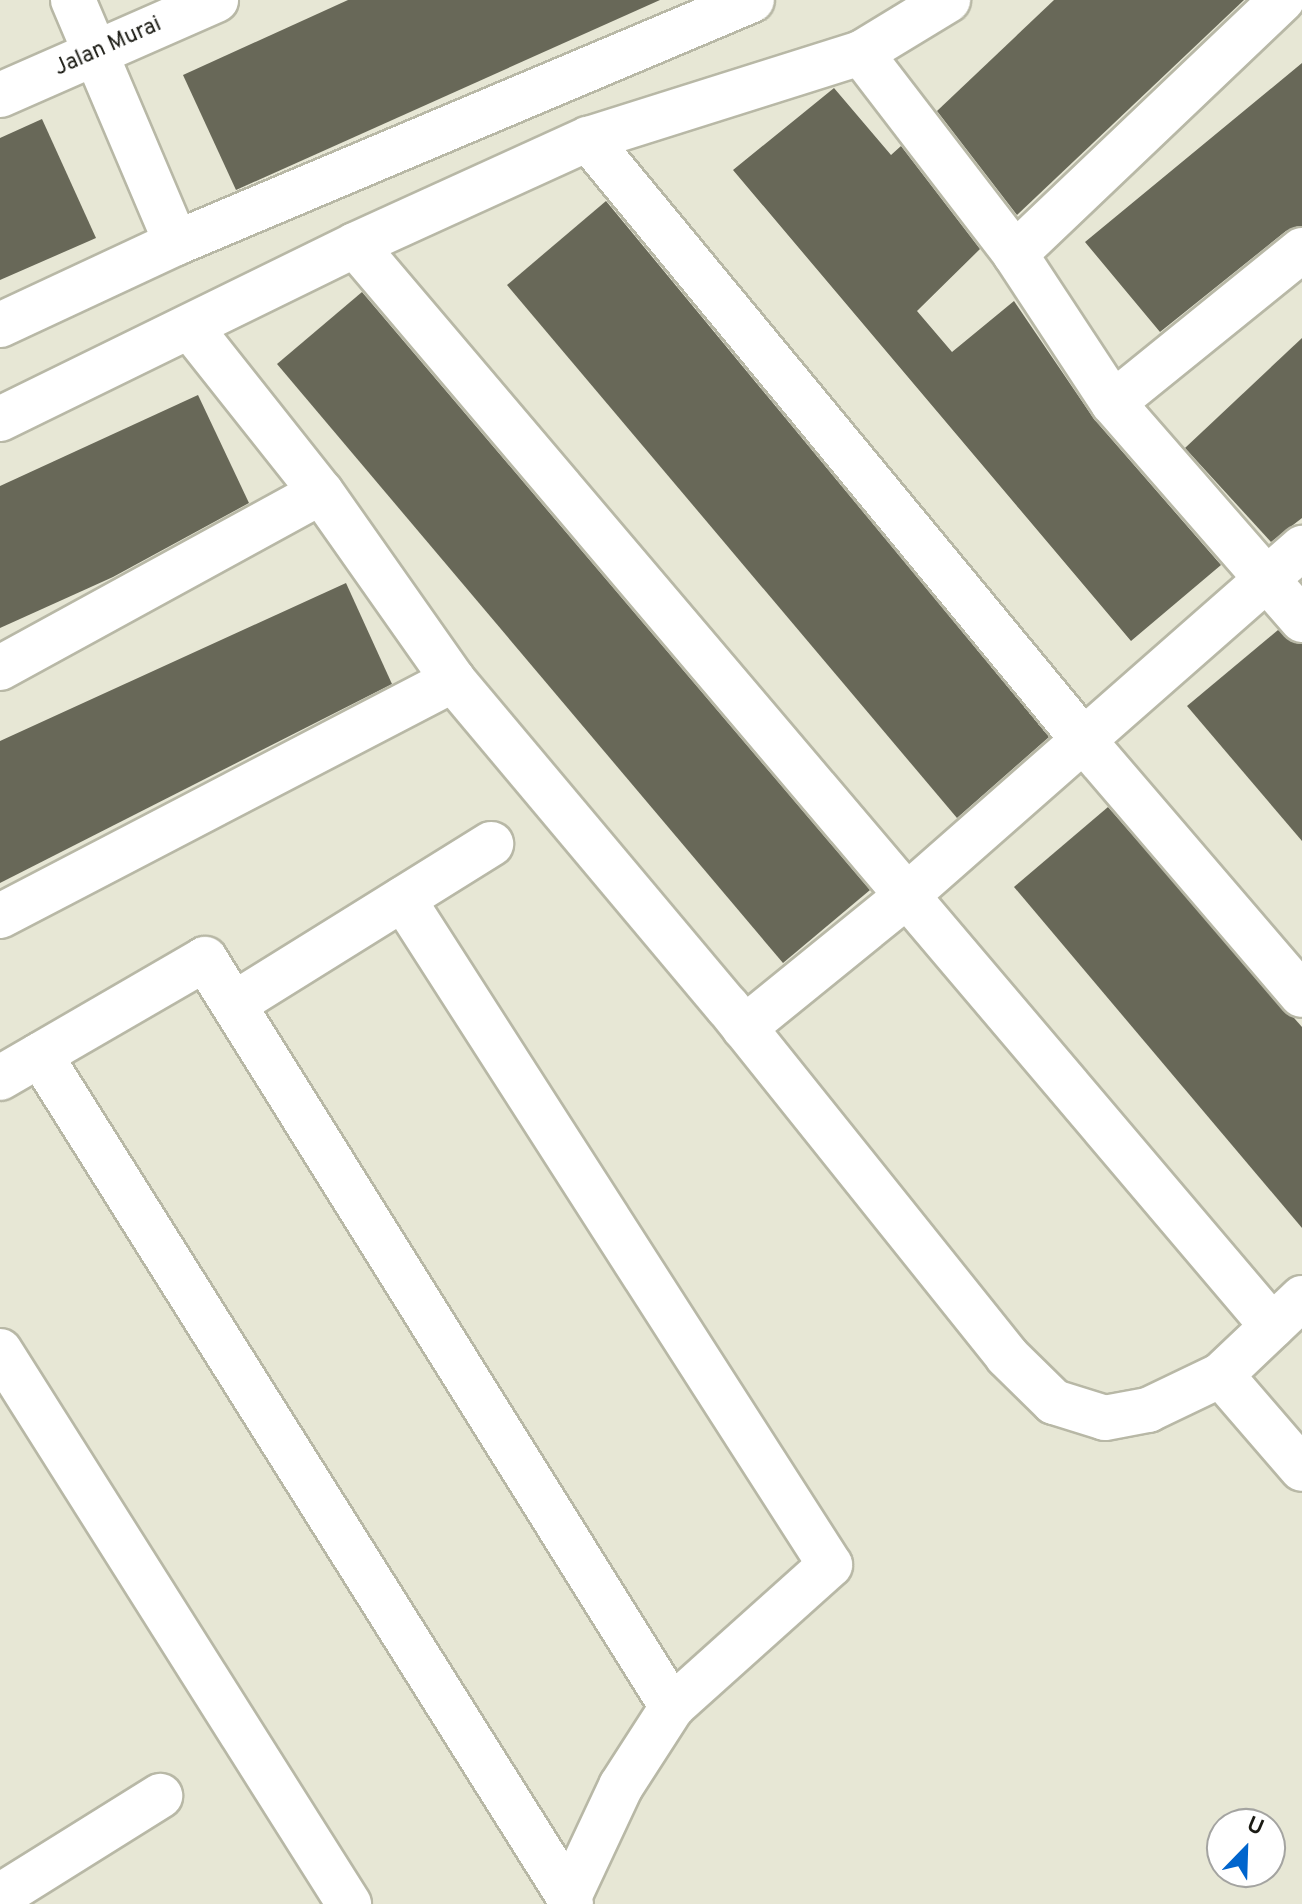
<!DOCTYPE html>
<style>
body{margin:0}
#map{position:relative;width:1302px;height:1904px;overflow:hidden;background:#e7e7d5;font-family:Overpass,sans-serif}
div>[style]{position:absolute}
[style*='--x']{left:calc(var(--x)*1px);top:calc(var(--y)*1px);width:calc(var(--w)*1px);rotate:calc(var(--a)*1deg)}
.building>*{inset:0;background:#686858}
.roads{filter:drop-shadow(2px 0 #b8b8a6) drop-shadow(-2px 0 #b8b8a6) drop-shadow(0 2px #b8b8a6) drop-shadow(0 -2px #b8b8a6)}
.minor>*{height:44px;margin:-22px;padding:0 22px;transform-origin:22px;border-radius:22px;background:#fff}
span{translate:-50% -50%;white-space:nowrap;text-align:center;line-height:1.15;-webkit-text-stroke:8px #fff;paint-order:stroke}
.street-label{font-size:22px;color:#1b1b14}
.north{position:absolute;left:1206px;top:1808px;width:80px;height:80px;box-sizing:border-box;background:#fff;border:2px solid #a4a4a1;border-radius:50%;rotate:23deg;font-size:22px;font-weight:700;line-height:32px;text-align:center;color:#1b1b14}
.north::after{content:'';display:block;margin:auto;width:28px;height:36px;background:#0065cd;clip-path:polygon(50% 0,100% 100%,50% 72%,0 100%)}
</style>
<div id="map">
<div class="building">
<div style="clip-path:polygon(348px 0,660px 0,236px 190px,183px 75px)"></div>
<div style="clip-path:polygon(1054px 0,1244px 0,1017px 215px,937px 111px)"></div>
<div style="clip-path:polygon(1302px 63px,1302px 226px,1286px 231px,1160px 332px,1085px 242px)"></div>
<div style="clip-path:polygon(834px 88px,891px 155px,901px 146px,980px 249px,917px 311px,952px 352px,1014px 301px,1094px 419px,1221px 565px,1131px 641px,733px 170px)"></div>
<div style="clip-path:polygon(42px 119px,96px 238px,0 280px,0 138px)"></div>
<div style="clip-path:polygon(606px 201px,1049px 737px,957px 818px,507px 285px)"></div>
<div style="clip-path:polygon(362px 292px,870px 890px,783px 963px,277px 364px)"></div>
<div style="clip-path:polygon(1302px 338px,1302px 518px,1271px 542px,1185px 448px)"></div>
<div style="clip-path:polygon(198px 395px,249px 503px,113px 577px,0 628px,0 486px)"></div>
<div style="clip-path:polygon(346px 583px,392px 684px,0 883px,0 741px)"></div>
<div style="clip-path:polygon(1278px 630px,1302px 644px,1302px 841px,1187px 706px)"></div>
<div style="clip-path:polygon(1108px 807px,1302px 1027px,1302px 1228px,1014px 887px)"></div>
</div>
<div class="roads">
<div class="minor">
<div style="--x:73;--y:0;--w:264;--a:67"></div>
<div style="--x:861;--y:53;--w:102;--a:-31.3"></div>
<div style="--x:0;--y:95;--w:236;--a:-23.7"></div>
<div style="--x:588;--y:139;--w:781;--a:50.5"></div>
<div style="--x:1085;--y:742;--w:333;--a:49.4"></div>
<div style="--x:355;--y:245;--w:1418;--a:49.69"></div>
<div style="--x:1015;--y:254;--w:369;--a:-43.6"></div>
<div style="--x:0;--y:325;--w:194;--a:-25"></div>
<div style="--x:176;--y:243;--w:625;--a:-22.87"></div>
<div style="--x:190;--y:327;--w:211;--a:51.6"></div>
<div style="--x:321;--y:492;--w:230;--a:54.9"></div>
<div style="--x:453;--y:680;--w:426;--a:50"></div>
<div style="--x:727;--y:1006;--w:448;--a:51.3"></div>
<div style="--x:1007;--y:1356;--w:66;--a:44.4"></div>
<div style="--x:1054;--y:1402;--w:53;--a:17.4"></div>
<div style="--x:1105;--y:1418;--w:44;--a:-10.5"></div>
<div style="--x:1148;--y:1410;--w:81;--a:-25.6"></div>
<div style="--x:1221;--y:1375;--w:124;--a:49.2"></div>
<div style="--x:1113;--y:403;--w:243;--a:-39"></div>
<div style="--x:0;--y:419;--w:395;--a:-26.1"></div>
<div style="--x:355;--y:245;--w:256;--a:-24.5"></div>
<div style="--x:588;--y:139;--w:286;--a:-17.5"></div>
<div style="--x:861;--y:53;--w:253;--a:52.5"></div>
<div style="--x:1015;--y:254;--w:178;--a:56.7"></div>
<div style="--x:1113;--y:403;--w:288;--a:48.9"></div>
<div style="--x:0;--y:668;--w:366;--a:-28.7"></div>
<div style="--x:403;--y:899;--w:791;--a:57.33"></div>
<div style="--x:830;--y:1565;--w:212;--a:138.1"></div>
<div style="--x:672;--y:1707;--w:94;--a:122.8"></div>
<div style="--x:621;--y:1786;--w:123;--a:115.1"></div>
<div style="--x:569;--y:1897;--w:7;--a:74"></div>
<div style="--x:0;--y:916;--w:511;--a:-27.52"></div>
<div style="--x:234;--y:1004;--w:303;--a:-31.9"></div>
<div style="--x:744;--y:1028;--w:208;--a:-39.1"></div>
<div style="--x:905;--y:897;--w:529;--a:-41.32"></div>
<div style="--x:40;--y:1055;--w:994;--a:57.86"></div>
<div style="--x:0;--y:1078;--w:237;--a:-30.1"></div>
<div style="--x:205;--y:959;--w:882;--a:58.02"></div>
<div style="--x:0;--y:1351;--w:654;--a:57.74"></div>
<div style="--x:1221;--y:1375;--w:112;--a:-43.5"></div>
<div style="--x:0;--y:1896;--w:189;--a:-32"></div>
</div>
</div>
<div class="street-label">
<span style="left:108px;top:47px;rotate:-24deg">Jalan Murai</span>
</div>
<div class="north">U</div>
</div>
